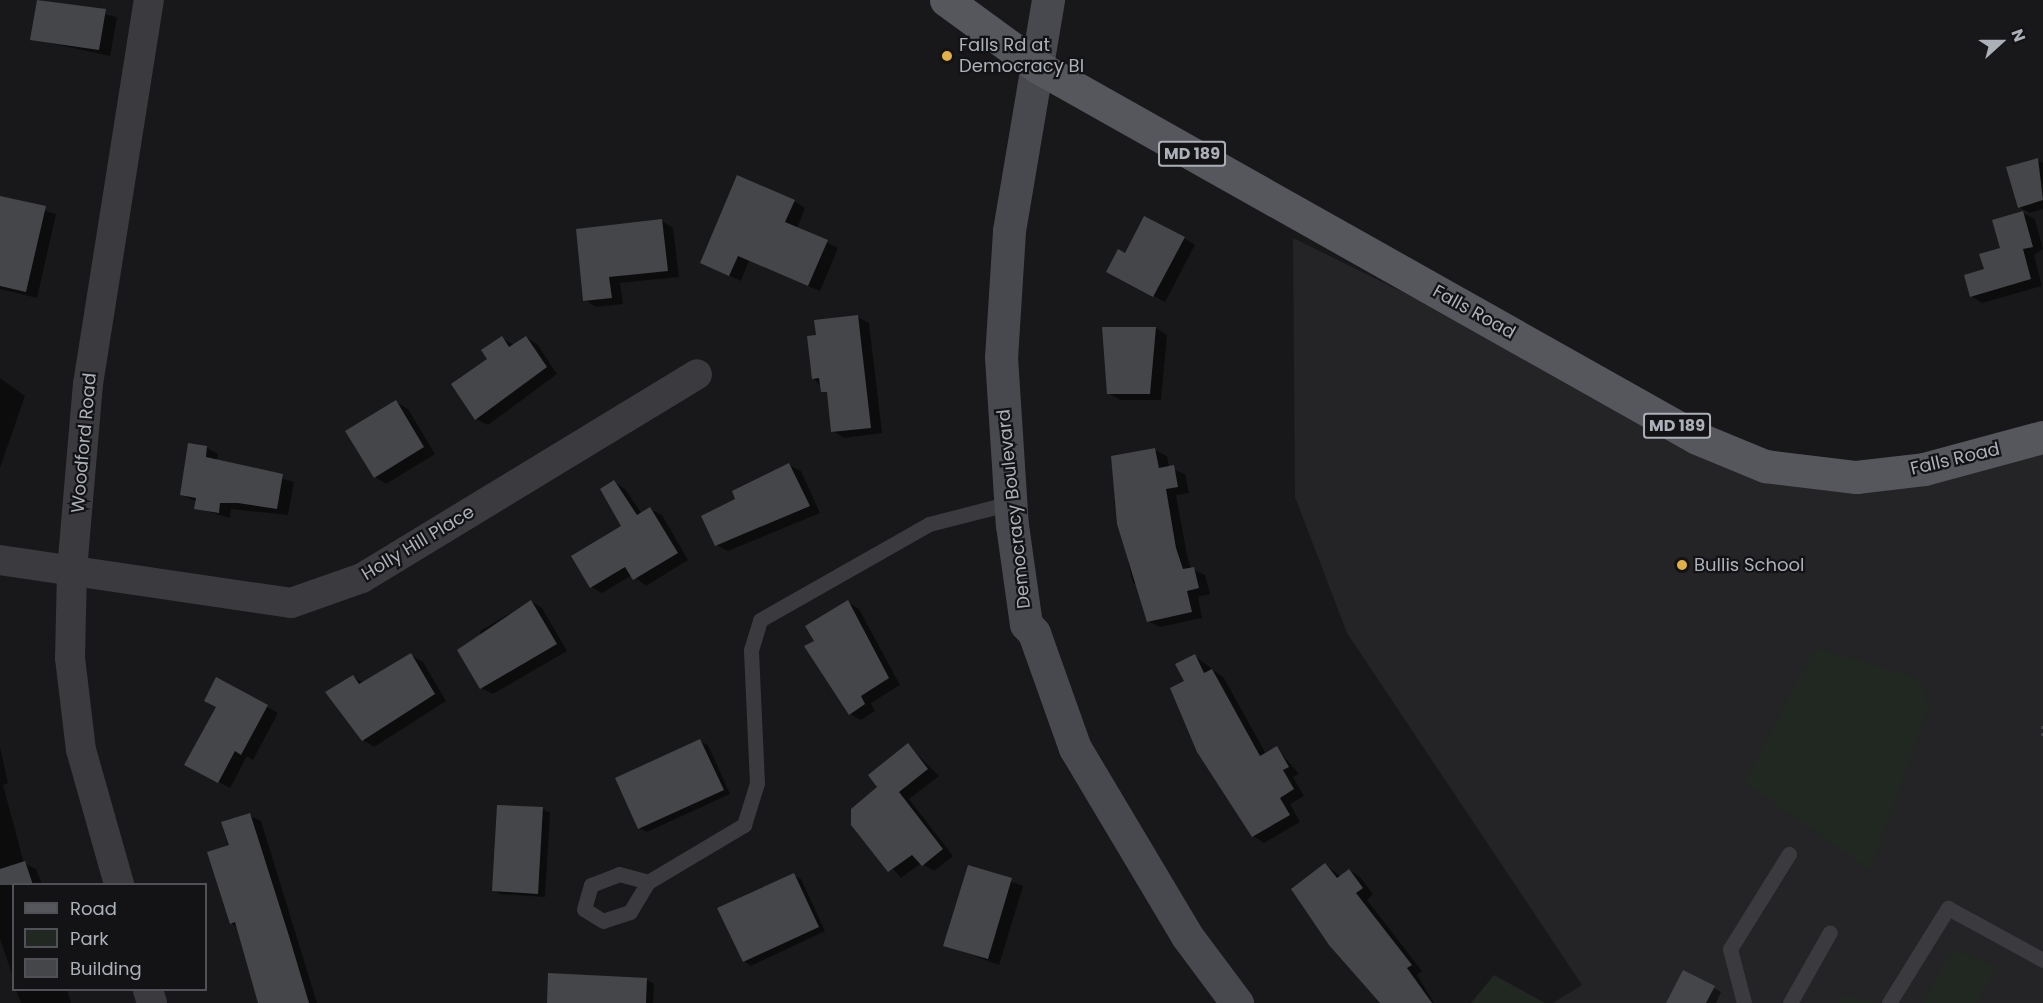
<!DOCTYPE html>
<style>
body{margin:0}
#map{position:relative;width:2043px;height:1003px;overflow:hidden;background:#18181a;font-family:Poppins,sans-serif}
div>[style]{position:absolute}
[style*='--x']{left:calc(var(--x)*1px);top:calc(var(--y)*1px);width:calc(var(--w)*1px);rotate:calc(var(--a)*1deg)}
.built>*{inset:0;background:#242427}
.green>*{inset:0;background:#202821}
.shadow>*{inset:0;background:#0007}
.building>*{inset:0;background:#45464a}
.path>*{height:4px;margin-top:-2px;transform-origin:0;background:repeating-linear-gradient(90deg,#404146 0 3px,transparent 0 7.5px)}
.lane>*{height:15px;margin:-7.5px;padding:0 7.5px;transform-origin:7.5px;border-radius:7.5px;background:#3a3a3f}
.street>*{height:30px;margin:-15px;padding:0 15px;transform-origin:15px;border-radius:15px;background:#3a3a3f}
.secondary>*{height:33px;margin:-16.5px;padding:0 16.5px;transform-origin:16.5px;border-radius:16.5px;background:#48494f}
.primary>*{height:33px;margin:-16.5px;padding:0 16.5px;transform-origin:16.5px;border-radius:16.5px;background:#56575d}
.dots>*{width:16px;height:16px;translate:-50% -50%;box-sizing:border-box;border:3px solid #131315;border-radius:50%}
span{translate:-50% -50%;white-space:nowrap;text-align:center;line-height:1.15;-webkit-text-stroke:4.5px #131315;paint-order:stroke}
.shield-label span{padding:2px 4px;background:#131315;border:2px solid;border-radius:4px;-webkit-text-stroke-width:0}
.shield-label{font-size:16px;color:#acb0b9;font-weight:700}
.poi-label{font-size:18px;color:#acb0b9}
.left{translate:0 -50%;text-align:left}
.street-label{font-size:18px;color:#acb0b9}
.legend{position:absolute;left:12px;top:883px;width:195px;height:108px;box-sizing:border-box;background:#131315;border:2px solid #505257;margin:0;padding:8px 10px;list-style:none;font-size:18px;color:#acb0b9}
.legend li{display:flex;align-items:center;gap:12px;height:30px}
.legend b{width:30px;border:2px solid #505257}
.north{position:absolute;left:1971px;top:12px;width:60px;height:60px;-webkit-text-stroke:4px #131315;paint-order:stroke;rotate:69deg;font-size:16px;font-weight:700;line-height:24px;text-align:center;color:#acb0b9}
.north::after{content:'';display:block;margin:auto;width:21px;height:27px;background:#acb0b9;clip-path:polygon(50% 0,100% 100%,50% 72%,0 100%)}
</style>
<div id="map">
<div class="built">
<div style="clip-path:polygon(1293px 238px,1697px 437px,1856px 477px,2043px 437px,2043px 1003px,1553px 1003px,1582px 985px,1347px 633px,1295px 497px)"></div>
</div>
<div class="green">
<div style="clip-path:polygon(1816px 648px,1918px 678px,1929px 706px,1870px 870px,1744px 782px)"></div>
<div style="clip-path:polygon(1953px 949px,1997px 968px,1976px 1003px,1923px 1003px)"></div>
<div style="clip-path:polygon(1494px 975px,1545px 1003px,1471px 1003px)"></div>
<div style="clip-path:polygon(1844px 995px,1875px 1003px,1840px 1003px)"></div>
</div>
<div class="shadow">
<div style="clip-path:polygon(38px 0,117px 17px,110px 56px,32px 39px)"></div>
<div style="clip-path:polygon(2038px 160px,2043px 163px,2043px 209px,2030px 213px,2019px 207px)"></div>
<div style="clip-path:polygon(0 197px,56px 214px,37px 298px,0 289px)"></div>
<div style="clip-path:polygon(794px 201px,805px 208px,797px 229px,838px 248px,820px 291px,749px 261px,741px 281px,702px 263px)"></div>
<div style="clip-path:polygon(2023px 213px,2035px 219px,2043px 249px,2034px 255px,2042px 286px,1982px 303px,1971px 296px)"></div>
<div style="clip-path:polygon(662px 221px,673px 228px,679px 277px,620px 283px,623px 304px,596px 307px,585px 300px)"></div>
<div style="clip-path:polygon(1184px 238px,1195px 245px,1165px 302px,1119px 278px,1125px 255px)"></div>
<div style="clip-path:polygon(858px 317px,869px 323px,882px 433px,844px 438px,833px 431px,829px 395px,813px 378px,817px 336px)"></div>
<div style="clip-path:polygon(1156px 328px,1167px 335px,1161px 400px,1120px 400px,1108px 393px)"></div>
<div style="clip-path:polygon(526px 337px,537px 344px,557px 374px,488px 425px,476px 419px,489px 359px,502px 338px,514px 345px)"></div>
<div style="clip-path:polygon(0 378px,25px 396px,0 468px)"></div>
<div style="clip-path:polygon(396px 402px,408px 409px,435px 454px,386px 484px,375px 477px)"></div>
<div style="clip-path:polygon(207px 448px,218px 454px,217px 461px,294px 482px,288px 515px,231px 509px,230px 518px,196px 508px,197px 502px,182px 495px)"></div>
<div style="clip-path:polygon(1155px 450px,1167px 456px,1169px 468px,1185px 474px,1189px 493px,1176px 495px,1187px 555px,1191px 569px,1205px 575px,1210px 594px,1198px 597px,1202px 618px,1160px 627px,1148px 621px,1141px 587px,1133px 583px,1114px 501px,1121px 499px)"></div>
<div style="clip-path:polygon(789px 465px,801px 471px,820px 513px,728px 551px,716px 545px,737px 500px)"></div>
<div style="clip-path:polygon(614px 482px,625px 489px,642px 514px,650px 509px,662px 515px,688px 560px,646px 586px,632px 575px,602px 593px,591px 587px,623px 526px)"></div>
<div style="clip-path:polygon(531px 601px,542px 608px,567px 651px,493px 694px,481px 688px,480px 631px)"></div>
<div style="clip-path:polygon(848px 602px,859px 609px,900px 685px,871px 703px,875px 711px,861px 720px,850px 714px,816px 641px)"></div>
<div style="clip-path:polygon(411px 655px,423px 662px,446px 701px,374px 747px,363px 740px,353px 677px,364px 683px)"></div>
<div style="clip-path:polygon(1195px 656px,1224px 678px,1266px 754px,1277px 748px,1299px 774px,1293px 777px,1304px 796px,1290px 804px,1300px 822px,1264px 843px,1253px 836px,1186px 682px)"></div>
<div style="clip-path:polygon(217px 679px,278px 713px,253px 760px,247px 756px,230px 788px,186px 765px,217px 707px)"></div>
<div style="clip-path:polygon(700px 741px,708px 745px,730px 794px,647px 832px,639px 828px)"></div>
<div style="clip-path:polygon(908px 745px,939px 776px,909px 799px,953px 856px,934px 871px,921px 863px,901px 878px,853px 824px)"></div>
<div style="clip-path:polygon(0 747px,8px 783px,3px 785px,24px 863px,36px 869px,42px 884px,14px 884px,14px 980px,0 939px)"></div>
<div style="clip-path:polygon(543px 809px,550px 813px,545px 897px,500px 894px,493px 890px)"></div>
<div style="clip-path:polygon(249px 815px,261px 821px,317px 1003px,260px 1003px,237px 927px,231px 923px,231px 846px)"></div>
<div style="clip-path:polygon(1326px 865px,1341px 877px,1349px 870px,1360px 877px,1373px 894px,1367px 900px,1422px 971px,1417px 975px,1434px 1003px,1380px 1003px)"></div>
<div style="clip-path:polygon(969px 867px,1023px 886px,999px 965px,945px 945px)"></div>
<div style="clip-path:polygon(793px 875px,801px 879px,825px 931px,751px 966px,744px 961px)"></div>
<div style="clip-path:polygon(1684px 972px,1721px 992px,1716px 1003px,1668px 1003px)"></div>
<div style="clip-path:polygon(647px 980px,654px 984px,653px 1003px,548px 1003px)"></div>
<div style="clip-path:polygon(16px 990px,67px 990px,71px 1003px,21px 1003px)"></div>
</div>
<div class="building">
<div style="clip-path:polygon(37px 0,106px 9px,99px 50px,30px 40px)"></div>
<div style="clip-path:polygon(2038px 158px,2043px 200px,2018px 208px,2006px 167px)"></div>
<div style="clip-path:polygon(737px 175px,795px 200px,785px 222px,828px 240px,808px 286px,738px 256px,729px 276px,700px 263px)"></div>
<div style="clip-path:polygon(0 196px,46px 206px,26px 292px,0 286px)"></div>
<div style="clip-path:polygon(2023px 211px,2033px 247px,2023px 249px,2031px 279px,1970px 297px,1964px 275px,1984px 269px,1979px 254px,2000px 248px,1992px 220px)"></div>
<div style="clip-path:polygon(1144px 216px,1185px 237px,1153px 297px,1106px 272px,1118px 249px,1125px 253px)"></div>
<div style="clip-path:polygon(662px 219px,668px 271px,609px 277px,612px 298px,583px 301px,576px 229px)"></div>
<div style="clip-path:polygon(858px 315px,871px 428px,831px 432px,827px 392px,821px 392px,819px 378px,812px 379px,807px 336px,816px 335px,814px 320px)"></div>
<div style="clip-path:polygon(1102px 327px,1156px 327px,1150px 394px,1107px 394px)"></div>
<div style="clip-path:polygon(502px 336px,509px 347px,526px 336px,547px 367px,475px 420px,451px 384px,487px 359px,481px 350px)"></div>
<div style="clip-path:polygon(396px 400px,424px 447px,374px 478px,345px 431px)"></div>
<div style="clip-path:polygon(188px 443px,207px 446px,206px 457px,283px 474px,277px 509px,238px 503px,220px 503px,219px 513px,194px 509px,196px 498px,180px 495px)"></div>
<div style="clip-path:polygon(1155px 448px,1159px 468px,1174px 465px,1178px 487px,1166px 489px,1176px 548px,1183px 569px,1194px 567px,1199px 588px,1187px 591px,1192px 612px,1147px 622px,1117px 524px,1111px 456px)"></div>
<div style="clip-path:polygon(789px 463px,810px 506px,715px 546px,701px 516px,735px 499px,732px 491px)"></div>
<div style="clip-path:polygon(614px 480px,637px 515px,650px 507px,678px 553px,633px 580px,625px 567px,590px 588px,571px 556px,621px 526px,600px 489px)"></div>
<div style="clip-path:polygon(531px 600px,557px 644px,480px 689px,457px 650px)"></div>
<div style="clip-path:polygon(848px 600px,889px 678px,861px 696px,865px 704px,849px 715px,804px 646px,814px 641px,805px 626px)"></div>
<div style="clip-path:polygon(411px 653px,435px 694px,362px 741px,325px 692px,353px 675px,359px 684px)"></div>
<div style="clip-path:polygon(1195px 654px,1204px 673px,1212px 669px,1260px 756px,1277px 746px,1289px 767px,1283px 770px,1294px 789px,1280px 798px,1290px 815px,1252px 837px,1197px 752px,1170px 688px,1184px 681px,1175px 664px)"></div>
<div style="clip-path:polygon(216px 677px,268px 705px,241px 755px,235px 751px,218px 783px,184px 765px,216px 707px,204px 701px)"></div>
<div style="clip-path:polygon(700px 739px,724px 790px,638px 829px,615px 778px)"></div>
<div style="clip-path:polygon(908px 743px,928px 769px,899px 792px,943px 849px,922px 866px,912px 855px,888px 872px,851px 825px,851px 809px,877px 787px,868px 775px)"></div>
<div style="clip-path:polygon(497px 805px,543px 807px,538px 894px,492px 891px)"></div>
<div style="clip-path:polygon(250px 813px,289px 936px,309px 1003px,258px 1003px,235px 922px,230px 924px,207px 852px,229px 845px,221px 822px)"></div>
<div style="clip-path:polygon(25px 861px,33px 885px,0 885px,0 869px)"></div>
<div style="clip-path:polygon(1325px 863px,1337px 878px,1349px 869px,1363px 888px,1356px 893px,1412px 965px,1407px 968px,1432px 1003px,1380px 1003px,1329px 945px,1291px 889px)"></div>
<div style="clip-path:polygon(968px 865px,1012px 878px,988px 959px,943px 946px)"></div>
<div style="clip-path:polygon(794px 873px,819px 927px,743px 962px,717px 908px)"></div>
<div style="clip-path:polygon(1683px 970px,1715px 986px,1706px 1003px,1666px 1003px)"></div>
<div style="clip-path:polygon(548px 973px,647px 978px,646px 1003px,547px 1003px)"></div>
</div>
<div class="path">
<div style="--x:2043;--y:726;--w:13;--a:90"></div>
</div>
<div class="lane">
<div style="--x:648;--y:882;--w:35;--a:121"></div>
<div style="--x:630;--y:912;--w:28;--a:162"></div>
<div style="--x:603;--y:921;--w:22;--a:-148"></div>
<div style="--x:584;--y:909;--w:25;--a:-74"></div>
<div style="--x:591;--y:885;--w:30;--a:-21"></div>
<div style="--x:619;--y:874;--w:30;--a:15"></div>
<div style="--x:648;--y:882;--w:112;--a:-30.7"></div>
<div style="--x:744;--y:825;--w:44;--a:-72.8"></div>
<div style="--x:757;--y:783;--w:133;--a:-92.6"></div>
<div style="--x:751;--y:650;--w:31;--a:-73"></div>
<div style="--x:760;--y:620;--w:194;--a:-29.6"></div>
<div style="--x:929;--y:524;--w:85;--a:-14.4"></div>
<div style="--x:1744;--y:1003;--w:56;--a:-104.5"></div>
<div style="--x:1730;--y:949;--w:112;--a:-58.2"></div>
<div style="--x:1790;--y:1003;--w:81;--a:-60.6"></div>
<div style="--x:1889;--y:1003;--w:112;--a:-58.2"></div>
<div style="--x:1948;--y:908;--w:108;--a:28.7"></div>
</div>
<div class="street">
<div style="--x:0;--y:560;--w:294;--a:8.4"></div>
<div style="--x:291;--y:603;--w:75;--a:-19.4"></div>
<div style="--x:362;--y:578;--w:392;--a:-31.3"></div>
<div style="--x:119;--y:884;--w:139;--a:-105.8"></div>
<div style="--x:81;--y:750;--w:93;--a:-96.8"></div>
<div style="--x:70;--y:658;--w:88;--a:-88.7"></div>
<div style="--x:72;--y:570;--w:187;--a:-85.1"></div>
<div style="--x:88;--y:384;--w:389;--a:-81"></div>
<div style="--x:148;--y:990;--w:14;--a:73"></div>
</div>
<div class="secondary">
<div style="--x:1048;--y:0;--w:234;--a:99.6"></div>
<div style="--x:1009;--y:231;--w:126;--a:93.6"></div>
<div style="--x:1001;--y:357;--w:168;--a:86.3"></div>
<div style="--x:1012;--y:525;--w:100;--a:82"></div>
<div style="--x:1026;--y:624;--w:12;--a:48"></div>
<div style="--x:1034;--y:633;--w:122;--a:70.4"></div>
<div style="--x:1075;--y:748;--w:219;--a:59.2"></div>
<div style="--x:1187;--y:936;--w:84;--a:53.3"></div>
</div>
<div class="primary">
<div style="--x:946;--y:0;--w:114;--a:36.1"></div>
<div style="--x:1038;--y:67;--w:756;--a:29.38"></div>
<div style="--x:1697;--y:438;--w:74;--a:22.4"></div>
<div style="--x:1765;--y:466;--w:92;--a:6.9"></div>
<div style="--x:1856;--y:477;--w:68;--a:-6.7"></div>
<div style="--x:1924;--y:469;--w:123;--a:-15.1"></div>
</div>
<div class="dots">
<div style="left:947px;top:56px;background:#e3af47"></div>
<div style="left:1682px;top:565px;background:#e3af47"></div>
</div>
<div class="shield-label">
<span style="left:1192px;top:154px">MD 189</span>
<span style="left:1677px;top:426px">MD 189</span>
</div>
<div class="poi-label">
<span class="left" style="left:959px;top:56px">Falls Rd at<br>Democracy Bl</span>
<span class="left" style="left:1694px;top:565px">Bullis School</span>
</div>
<div class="street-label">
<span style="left:1474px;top:312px;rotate:29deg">Falls Road</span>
<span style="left:84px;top:443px;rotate:-85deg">Woodford Road</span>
<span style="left:1955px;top:459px;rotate:-13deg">Falls Road</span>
<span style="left:1014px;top:509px;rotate:-96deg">Democracy Boulevard</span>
<span style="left:418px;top:543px;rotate:-31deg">Holly Hill Place</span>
</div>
<ul class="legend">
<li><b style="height:8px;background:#56575d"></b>Road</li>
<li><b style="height:16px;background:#202821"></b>Park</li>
<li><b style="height:16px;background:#45464a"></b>Building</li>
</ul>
<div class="north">N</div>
</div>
